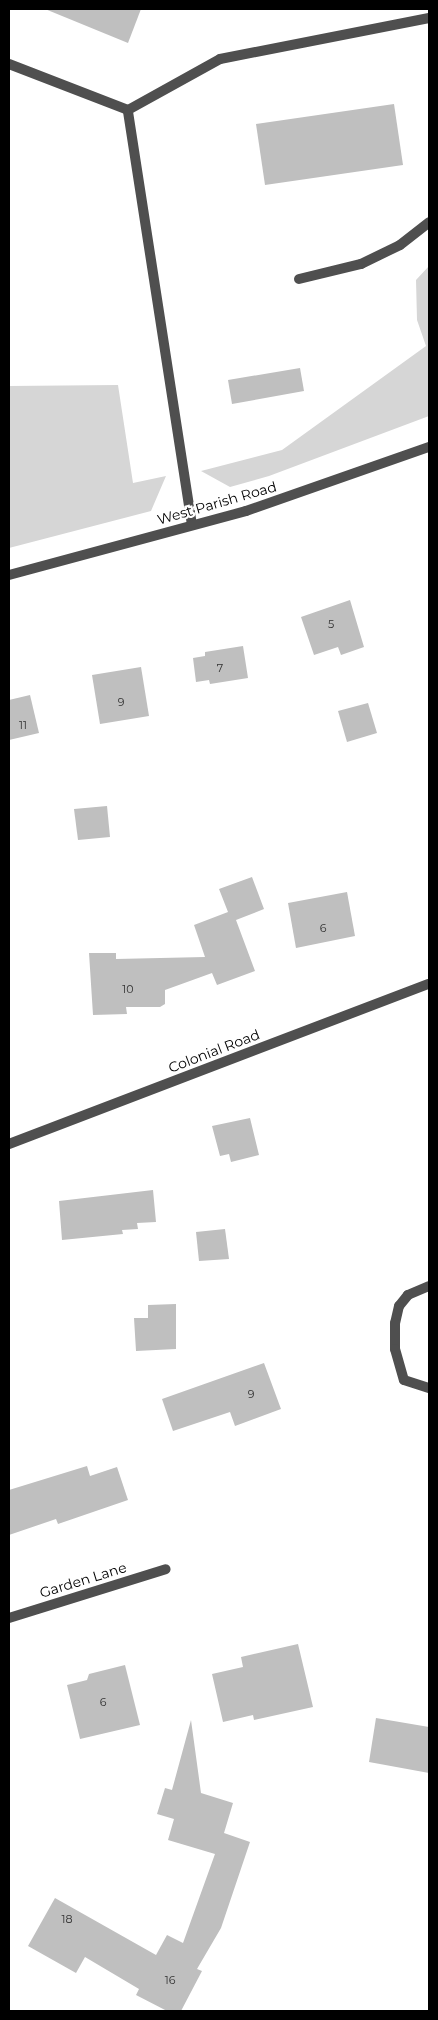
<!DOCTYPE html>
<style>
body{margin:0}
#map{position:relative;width:438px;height:2020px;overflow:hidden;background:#fff;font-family:Montserrat,sans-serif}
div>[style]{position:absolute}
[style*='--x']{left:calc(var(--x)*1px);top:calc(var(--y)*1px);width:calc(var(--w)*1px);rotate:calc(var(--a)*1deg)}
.green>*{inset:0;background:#d6d6d6}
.building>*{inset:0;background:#bfbfbf}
.service>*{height:10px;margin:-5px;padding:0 5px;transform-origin:5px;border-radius:5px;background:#4f4f4f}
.minor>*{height:10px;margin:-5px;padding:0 5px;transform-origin:5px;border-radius:5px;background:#4f4f4f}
span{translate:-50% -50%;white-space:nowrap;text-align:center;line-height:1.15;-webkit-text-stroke:4.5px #fff;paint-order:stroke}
.number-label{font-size:11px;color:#303030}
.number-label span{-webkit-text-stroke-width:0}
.street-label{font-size:14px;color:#000}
.frame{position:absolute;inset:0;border:10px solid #000;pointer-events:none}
</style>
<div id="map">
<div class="green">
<div style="clip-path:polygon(429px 266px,429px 416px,269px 476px,230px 487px,201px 471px,282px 450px,426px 346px,417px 320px,416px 280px)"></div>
<div style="clip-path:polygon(118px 385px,133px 483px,166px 476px,151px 511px,9px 548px,9px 386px)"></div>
</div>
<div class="building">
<div style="clip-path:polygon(45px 9px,141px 9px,128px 43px)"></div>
<div style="clip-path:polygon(394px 104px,403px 165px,265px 185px,256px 124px)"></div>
<div style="clip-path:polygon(300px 368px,304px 391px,232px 404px,228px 380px)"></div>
<div style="clip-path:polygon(350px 600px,364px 647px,341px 655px,338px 647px,314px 655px,301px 617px)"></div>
<div style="clip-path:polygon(243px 646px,248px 678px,210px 684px,209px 680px,196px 682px,193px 658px,205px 656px,205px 652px)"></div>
<div style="clip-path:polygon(141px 667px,149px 716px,100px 724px,92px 675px)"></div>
<div style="clip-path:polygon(30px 695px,39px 733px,9px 740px,9px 700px)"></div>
<div style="clip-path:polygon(368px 703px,377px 733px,347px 742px,338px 711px)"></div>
<div style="clip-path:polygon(107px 806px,110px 837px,78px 840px,74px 809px)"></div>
<div style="clip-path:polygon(252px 877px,264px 909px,236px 920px,255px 971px,217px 985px,212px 973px,165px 990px,165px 1004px,160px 1007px,126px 1007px,127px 1014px,93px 1015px,89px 953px,116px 953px,116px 959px,205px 957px,194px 925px,228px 912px,219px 889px)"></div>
<div style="clip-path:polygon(347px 892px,355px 936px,296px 948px,288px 903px)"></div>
<div style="clip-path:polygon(250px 1118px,259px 1155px,231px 1162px,229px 1154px,220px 1156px,212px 1126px)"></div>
<div style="clip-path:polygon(153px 1190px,156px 1222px,137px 1223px,138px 1229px,122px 1230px,123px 1234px,62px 1240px,59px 1201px)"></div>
<div style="clip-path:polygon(225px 1229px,229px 1259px,199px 1261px,196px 1232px)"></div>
<div style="clip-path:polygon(176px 1304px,176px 1349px,136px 1351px,134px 1318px,148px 1318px,148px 1305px)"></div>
<div style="clip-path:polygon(264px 1363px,281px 1409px,235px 1426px,230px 1412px,173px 1431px,162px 1399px)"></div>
<div style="clip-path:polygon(87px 1466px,90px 1476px,117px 1467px,128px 1500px,58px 1524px,56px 1519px,9px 1535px,9px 1490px)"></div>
<div style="clip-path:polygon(298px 1644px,313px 1707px,254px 1720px,253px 1715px,223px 1722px,212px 1674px,243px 1667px,241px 1657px)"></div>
<div style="clip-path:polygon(125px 1665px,140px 1725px,80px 1739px,67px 1685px,87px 1680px,89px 1674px)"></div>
<div style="clip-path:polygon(376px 1718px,429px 1727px,429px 1773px,369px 1762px)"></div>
<div style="clip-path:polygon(191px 1720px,201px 1793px,233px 1803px,224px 1833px,250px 1842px,221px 1928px,197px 1969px,202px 1971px,181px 2011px,167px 2011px,136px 1995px,139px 1989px,85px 1957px,76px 1973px,28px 1946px,55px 1898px,156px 1955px,167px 1935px,183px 1943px,215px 1854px,168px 1840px,174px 1819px,157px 1814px,165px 1788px,172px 1790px)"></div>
</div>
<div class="service">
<div style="--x:9;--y:64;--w:128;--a:21.1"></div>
<div style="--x:299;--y:279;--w:64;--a:-13.6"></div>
<div style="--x:361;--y:264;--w:43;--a:-26"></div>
<div style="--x:400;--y:245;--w:37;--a:-38"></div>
<div style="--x:192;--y:525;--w:420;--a:-98.8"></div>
<div style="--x:128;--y:110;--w:105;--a:-29"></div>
<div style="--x:220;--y:59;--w:213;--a:-11.1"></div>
<div style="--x:429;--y:1286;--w:23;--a:157"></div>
<div style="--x:408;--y:1295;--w:14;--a:129"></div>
<div style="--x:399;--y:1306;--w:17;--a:103"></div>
<div style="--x:395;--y:1323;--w:26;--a:90"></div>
<div style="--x:395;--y:1349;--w:32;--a:74"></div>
<div style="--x:404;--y:1380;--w:26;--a:18"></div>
</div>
<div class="minor">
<div style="--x:9;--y:575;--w:245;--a:-15.1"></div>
<div style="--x:246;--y:511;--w:194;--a:-19.3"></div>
<div style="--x:9;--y:1144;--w:449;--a:-20.9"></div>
<div style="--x:9;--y:1618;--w:164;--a:-17.3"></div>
</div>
<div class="number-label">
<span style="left:331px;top:624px">5</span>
<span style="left:220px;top:668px">7</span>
<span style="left:121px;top:702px">9</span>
<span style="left:23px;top:725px">11</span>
<span style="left:323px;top:928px">6</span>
<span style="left:128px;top:989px">10</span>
<span style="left:251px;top:1394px">9</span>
<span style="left:103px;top:1702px">6</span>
<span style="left:67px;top:1919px">18</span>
<span style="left:170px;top:1980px">16</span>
</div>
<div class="street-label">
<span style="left:217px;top:503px;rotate:-16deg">West Parish Road</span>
<span style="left:214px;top:1051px;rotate:-21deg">Colonial Road</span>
<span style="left:83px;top:1580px;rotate:-17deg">Garden Lane</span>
</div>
<div class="frame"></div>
</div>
